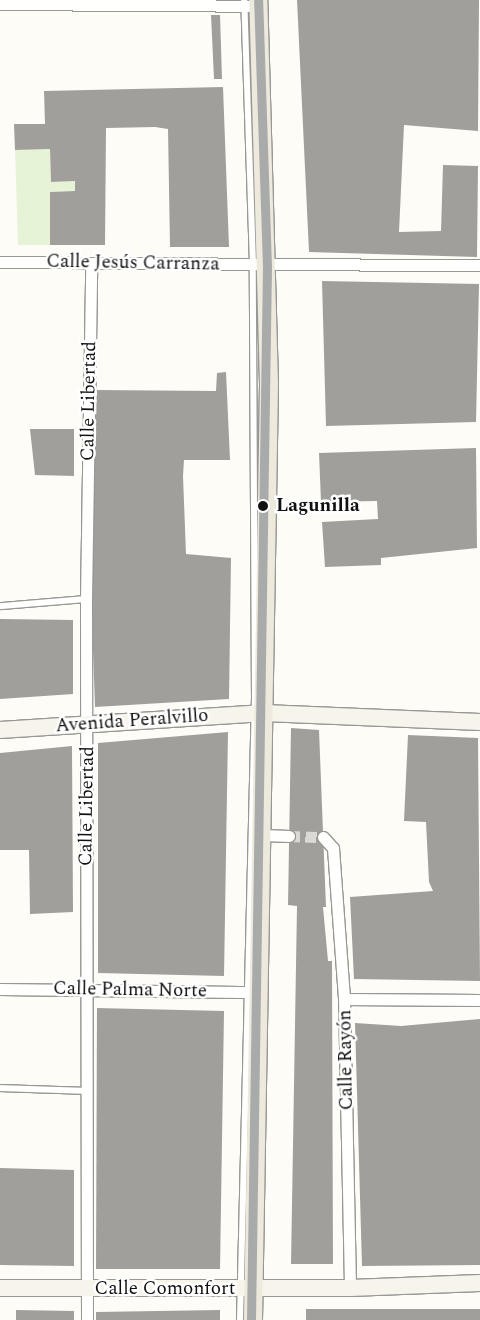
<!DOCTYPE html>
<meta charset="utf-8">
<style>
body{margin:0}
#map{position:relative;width:480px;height:1320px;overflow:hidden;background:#fdfcf7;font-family:Spectral,serif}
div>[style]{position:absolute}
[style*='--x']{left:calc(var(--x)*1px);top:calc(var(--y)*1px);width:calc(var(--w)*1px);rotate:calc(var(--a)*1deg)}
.green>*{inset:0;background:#e7f3d7}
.building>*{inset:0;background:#a19f9c}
.street-tunnel>*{height:11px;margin-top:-5.5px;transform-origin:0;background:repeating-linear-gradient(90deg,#dad9d4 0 11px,transparent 0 16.5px)}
.roads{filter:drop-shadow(1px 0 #979795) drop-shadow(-1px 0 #979795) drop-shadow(0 1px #979795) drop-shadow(0 -1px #979795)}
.lane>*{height:5.5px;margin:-2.75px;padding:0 2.75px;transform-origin:2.75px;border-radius:2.75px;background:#fffffe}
.street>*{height:11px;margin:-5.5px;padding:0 5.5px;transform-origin:5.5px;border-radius:5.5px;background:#fffffe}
.secondary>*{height:16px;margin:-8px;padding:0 8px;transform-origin:8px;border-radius:8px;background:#f6f4eb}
.primary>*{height:18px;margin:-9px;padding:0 9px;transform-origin:9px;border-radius:9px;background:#ede9dc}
.metro-1>*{height:9px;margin:-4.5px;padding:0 4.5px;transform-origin:4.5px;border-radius:4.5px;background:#a9abab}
.dots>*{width:14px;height:14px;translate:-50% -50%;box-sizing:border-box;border:2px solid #fff;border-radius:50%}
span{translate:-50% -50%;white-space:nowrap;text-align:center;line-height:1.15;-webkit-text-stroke:5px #fff;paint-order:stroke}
.street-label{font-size:19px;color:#111}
.stop-label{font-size:19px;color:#111;font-weight:700}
.left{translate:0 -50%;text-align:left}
</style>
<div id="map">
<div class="green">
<div style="clip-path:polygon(50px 149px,51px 182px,75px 181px,75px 191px,50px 192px,50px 245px,18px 245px,15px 150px)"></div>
</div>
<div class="building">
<div style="clip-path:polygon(297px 0,479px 0,478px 131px,404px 125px,399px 232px,441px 231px,443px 165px,478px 166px,477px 257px,309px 252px)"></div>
<div style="clip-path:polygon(211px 15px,220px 15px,222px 79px,214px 79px)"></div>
<div style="clip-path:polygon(223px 87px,229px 247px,170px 247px,168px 129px,155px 127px,106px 128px,105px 245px,50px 245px,50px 192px,75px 191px,75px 181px,51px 182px,50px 149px,15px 150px,14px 124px,45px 124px,44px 91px)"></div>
<div style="clip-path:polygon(322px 281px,479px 284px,476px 422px,326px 426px)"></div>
<div style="clip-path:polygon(226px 372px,230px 460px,184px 460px,183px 476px,186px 554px,231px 558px,229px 699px,95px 707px,90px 567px,95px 390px,216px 391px,217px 373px)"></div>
<div style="clip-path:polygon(30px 429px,74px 429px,74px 476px,35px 475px)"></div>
<div style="clip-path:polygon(476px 448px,477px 548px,381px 558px,381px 565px,325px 567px,322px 522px,378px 519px,377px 501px,321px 502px,319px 453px)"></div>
<div style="clip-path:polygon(0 619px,73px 620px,73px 694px,0 699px)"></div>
<div style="clip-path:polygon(291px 728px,319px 730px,326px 907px,323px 907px,328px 961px,332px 961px,333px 1264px,291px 1264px,297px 906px,288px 905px)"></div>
<div style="clip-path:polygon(228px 732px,224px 976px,98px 973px,98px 743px)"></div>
<div style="clip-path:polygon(408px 735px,478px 738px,480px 981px,354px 979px,350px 897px,433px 891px,429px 882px,426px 822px,404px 821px)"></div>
<div style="clip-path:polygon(72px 746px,73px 912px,30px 914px,29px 850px,0 850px,0 753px)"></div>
<div style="clip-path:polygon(97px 1008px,224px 1011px,220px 1269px,96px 1269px)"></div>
<div style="clip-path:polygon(480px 1019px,480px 1265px,362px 1266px,355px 1023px,401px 1026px)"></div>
<div style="clip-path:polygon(0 1168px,74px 1170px,74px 1266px,0 1265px)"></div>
<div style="clip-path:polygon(306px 1309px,480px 1309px,480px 1320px,306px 1320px)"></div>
<div style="clip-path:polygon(16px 1310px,74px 1311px,74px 1320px,16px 1320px)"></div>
<div style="clip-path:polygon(220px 1310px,220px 1320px,96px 1320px,96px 1312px)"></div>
</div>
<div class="street-tunnel">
<div style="--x:289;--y:836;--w:34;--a:2"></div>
</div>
<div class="roads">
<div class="lane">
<div style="--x:1;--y:606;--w:85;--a:-4.7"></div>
<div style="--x:0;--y:1088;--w:86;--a:2"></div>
<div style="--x:240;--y:1320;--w:622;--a:-88.62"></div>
<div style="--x:255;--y:698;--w:433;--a:-90.3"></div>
<div style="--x:253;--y:265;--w:265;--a:-91.9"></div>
</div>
<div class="street">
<div style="--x:0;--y:4;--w:259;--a:0.4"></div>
<div style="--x:0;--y:262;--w:480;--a:0.4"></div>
<div style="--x:263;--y:835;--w:26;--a:2"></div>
<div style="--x:323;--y:837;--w:15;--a:48"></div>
<div style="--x:333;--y:848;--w:151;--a:85.8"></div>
<div style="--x:344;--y:999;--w:289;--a:88.8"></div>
<div style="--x:0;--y:989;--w:260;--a:0.7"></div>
<div style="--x:344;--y:999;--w:136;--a:0.4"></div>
<div style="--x:87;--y:1320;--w:721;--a:-90.08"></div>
<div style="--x:86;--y:599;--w:336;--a:-89.1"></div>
</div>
<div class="secondary">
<div style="--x:0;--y:730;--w:265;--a:-3.7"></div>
<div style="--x:264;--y:713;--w:216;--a:2.4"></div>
<div style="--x:0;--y:1288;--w:350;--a:0"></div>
<div style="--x:350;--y:1288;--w:130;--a:-2.2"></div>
</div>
<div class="primary">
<div style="--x:253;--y:1320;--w:936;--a:-89.02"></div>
<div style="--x:269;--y:384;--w:384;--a:-91.6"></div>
</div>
</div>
<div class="metro-1">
<div style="--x:251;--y:1320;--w:1053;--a:-89.13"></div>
<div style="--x:267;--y:267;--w:267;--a:-91.9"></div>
</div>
<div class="dots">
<div style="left:263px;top:506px;background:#111"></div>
</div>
<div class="street-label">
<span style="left:133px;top:263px;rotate:1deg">Calle Jesús Carranza</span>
<span style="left:89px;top:401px;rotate:-89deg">Calle Libertad</span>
<span style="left:132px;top:721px;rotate:-4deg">Avenida Peralvillo</span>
<span style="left:87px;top:806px;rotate:-89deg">Calle Libertad</span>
<span style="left:130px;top:990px;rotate:1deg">Calle Palma Norte</span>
<span style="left:346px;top:1060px;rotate:-91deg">Calle Rayón</span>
<span style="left:165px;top:1289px">Calle Comonfort</span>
</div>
<div class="stop-label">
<span class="left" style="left:276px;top:506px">Lagunilla</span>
</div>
</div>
